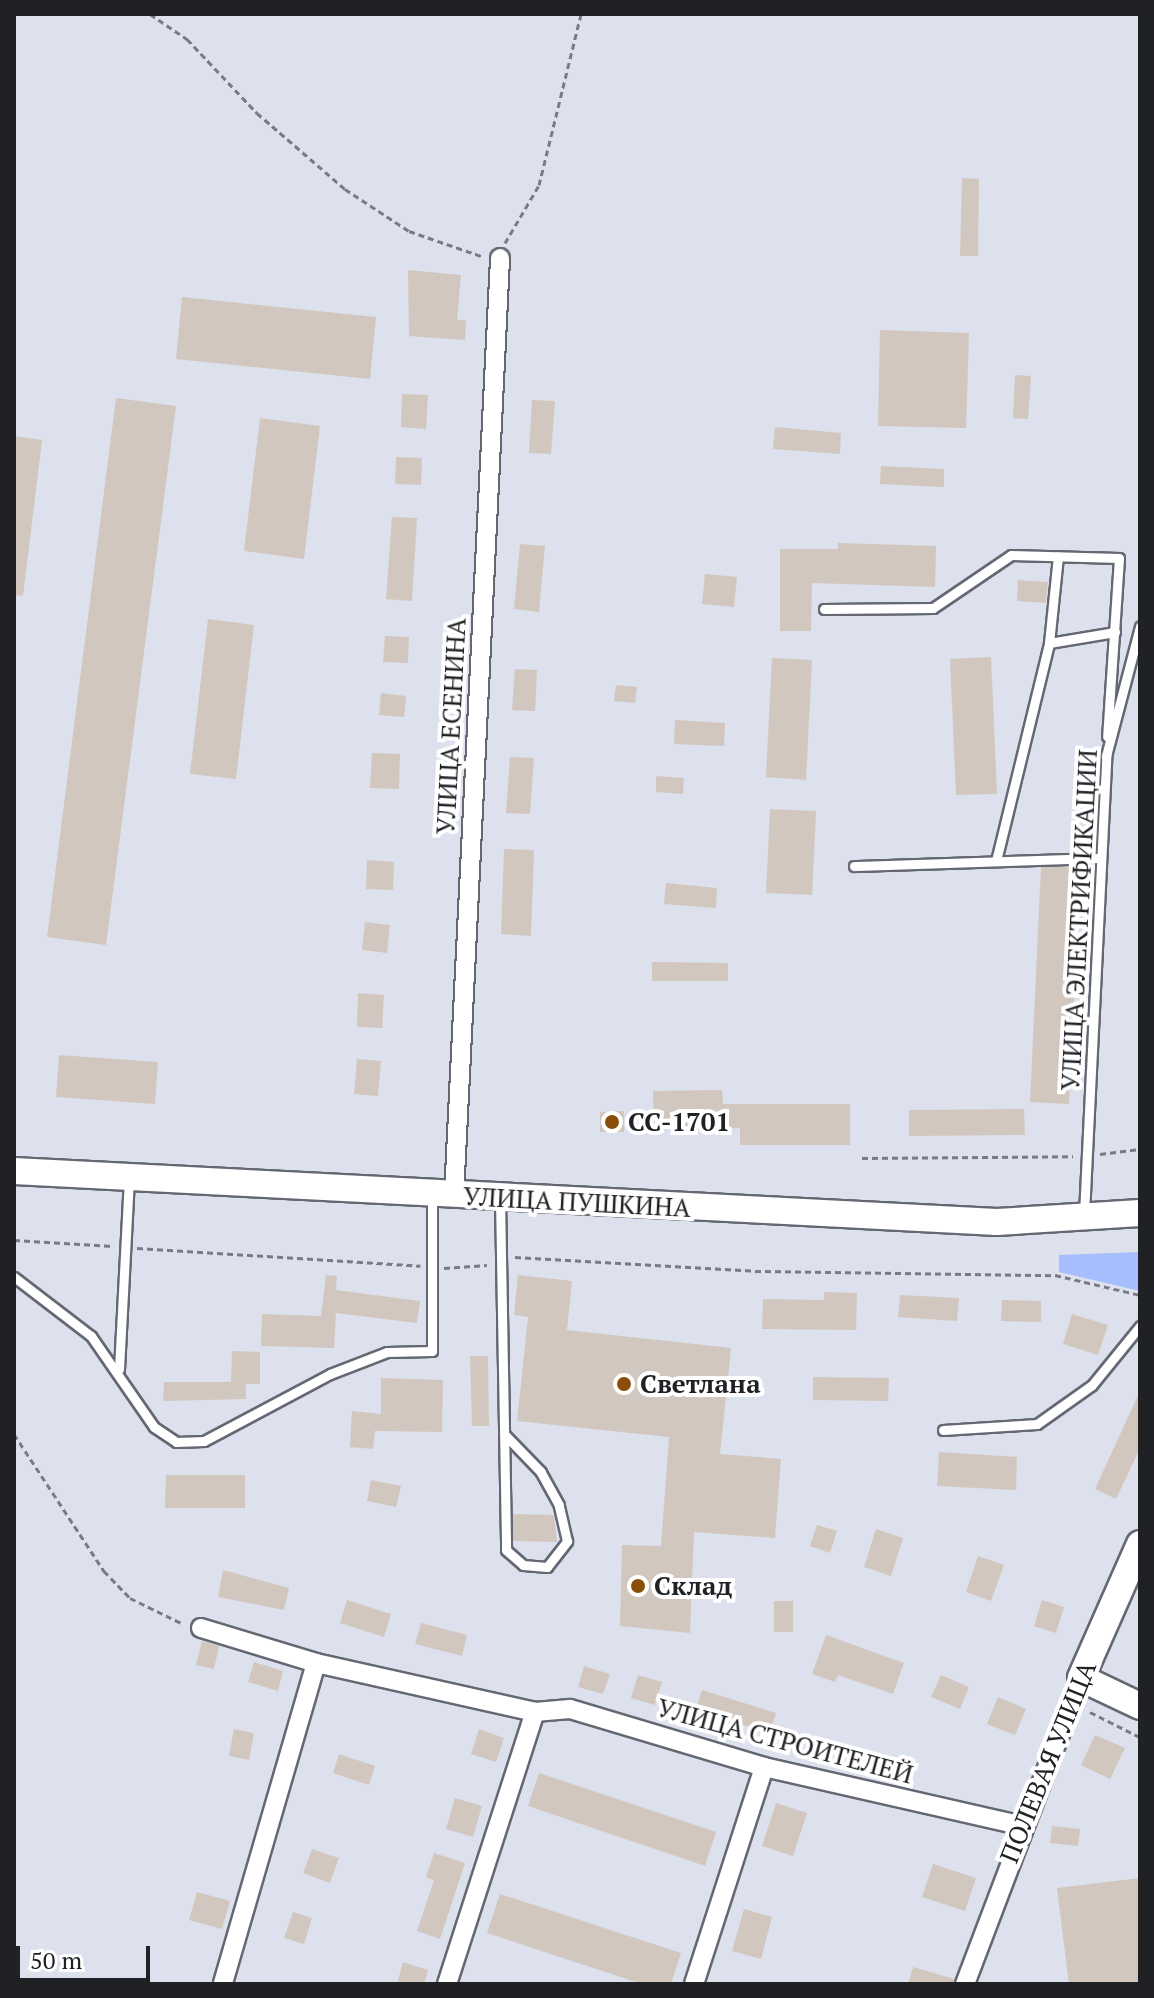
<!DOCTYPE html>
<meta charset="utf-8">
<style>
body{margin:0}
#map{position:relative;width:1154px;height:1998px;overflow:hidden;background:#dce1ed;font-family:"PT Serif",serif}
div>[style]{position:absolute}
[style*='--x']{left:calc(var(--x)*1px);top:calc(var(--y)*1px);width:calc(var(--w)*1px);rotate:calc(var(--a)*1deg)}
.green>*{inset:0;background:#a6bdfe}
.building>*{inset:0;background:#d2c7be}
.path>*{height:3px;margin-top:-1.5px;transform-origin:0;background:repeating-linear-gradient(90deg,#787b83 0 6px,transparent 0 10px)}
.roads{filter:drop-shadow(2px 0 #646873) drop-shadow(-2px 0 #646873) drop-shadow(0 2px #646873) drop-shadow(0 -2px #646873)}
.lane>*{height:9px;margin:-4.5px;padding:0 4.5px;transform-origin:4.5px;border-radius:4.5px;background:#fff}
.street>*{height:18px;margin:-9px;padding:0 9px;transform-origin:9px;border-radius:9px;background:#fff}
.secondary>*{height:26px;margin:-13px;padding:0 13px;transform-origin:13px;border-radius:13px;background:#fff}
.dots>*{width:22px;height:22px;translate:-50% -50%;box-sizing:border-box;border:4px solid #fff;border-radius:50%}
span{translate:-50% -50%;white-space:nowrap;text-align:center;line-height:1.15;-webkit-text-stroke:8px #fff;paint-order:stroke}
.street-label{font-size:26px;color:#1f2125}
.poi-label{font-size:26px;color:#1f2125;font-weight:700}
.left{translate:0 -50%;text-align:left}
.frame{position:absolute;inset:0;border:16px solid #1f2125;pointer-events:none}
.scale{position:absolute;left:16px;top:1946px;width:134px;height:36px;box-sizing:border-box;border:4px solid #1f2125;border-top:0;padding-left:10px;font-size:24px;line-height:28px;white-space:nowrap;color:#1f2125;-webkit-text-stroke:6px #fff;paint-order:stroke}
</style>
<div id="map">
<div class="green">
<div style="clip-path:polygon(1140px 1252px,1140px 1291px,1059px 1272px,1059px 1255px)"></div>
</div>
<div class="building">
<div style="clip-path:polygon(962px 178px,979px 179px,978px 256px,960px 256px)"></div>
<div style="clip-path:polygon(408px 270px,461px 275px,457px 320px,466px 320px,465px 340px,409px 336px)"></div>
<div style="clip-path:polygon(182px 297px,376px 317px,370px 379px,176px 359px)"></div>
<div style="clip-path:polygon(880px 330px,969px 333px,966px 428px,878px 426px)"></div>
<div style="clip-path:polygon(1015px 375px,1031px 376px,1028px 419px,1013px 418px)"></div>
<div style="clip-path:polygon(402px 394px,428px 395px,426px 429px,401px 427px)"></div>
<div style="clip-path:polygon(116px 398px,176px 406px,106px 945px,47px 937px)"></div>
<div style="clip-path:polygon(532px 400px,555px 401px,551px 454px,529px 453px)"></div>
<div style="clip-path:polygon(260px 418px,320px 426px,304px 559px,244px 551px)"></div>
<div style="clip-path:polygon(775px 427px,841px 433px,840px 454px,773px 449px)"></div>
<div style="clip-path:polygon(14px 436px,42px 440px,23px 596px,14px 595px)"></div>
<div style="clip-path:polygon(396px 457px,422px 458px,421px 485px,395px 484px)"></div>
<div style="clip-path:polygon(881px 466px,944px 469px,944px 487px,880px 484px)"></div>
<div style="clip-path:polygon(392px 517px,417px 518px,412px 601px,386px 599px)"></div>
<div style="clip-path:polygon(838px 543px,936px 546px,935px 587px,812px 583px,811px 631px,780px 631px,780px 549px,838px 549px)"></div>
<div style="clip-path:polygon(520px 544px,545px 546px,539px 612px,514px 609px)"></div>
<div style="clip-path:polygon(705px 574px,737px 577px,734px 607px,702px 604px)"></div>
<div style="clip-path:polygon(1018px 580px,1048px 582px,1046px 603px,1017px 601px)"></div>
<div style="clip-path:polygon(208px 619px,254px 625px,236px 779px,190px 774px)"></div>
<div style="clip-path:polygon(385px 636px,409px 637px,408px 663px,383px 662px)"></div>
<div style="clip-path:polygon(991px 657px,997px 794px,956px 795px,950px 659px)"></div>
<div style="clip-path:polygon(772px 658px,812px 660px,806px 780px,766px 777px)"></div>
<div style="clip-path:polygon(515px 669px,537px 670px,535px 711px,512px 710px)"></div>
<div style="clip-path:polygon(616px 685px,637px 687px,635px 703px,614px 701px)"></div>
<div style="clip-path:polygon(381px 693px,406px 696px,404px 717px,379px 715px)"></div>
<div style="clip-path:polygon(675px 720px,725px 723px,724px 746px,674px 744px)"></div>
<div style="clip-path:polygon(372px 753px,400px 754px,399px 789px,370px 788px)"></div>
<div style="clip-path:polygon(510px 757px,534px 758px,530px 814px,506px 813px)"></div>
<div style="clip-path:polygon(656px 776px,684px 778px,683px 794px,656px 792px)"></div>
<div style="clip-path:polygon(770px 809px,816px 811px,812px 895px,766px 893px)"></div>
<div style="clip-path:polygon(504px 849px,534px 850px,531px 936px,501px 934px)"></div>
<div style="clip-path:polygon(367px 860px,394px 862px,393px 890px,366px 889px)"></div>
<div style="clip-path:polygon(1080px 866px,1069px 1104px,1030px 1102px,1041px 867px)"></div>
<div style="clip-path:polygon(666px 883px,717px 888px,716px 908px,664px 904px)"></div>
<div style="clip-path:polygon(365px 922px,390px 925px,387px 953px,362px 950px)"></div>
<div style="clip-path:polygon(652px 962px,728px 963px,728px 981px,652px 981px)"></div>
<div style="clip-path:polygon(358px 993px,384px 995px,382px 1028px,357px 1027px)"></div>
<div style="clip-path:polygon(59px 1055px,158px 1062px,155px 1104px,56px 1097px)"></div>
<div style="clip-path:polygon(357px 1059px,381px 1061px,378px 1096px,354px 1094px)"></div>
<div style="clip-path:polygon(722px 1090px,723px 1104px,850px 1104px,850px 1145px,740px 1145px,740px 1128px,654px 1129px,653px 1091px)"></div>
<div style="clip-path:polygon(1024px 1109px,1025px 1135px,909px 1136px,909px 1110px)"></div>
<div style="clip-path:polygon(624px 1111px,624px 1132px,600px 1132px,600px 1112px)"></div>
<div style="clip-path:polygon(326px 1275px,337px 1276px,336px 1290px,420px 1301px,417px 1323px,336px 1313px,334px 1348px,261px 1346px,262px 1314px,321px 1316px)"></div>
<div style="clip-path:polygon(518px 1275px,572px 1281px,567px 1330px,731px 1348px,720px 1454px,781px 1459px,775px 1538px,694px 1532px,690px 1633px,620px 1626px,622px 1545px,661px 1546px,669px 1437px,517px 1421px,528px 1317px,514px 1315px)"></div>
<div style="clip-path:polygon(824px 1292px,857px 1293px,856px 1330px,762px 1329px,763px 1299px,824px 1300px)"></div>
<div style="clip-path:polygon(900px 1295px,959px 1298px,957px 1321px,898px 1317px)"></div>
<div style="clip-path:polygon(1002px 1300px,1041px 1301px,1041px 1322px,1001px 1321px)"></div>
<div style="clip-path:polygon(1072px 1314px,1108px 1325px,1098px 1355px,1063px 1344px)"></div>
<div style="clip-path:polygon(232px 1351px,260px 1352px,260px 1384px,246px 1384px,246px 1399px,163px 1401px,164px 1382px,231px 1382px)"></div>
<div style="clip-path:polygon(470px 1356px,488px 1356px,489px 1426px,472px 1426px)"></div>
<div style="clip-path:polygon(813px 1377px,889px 1378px,888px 1401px,813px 1400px)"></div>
<div style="clip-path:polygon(381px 1378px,443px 1380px,442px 1432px,375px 1431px,373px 1449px,350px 1447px,352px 1411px,381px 1414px)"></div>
<div style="clip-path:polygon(1140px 1391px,1140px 1448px,1116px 1499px,1095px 1489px)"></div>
<div style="clip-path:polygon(939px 1452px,1017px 1457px,1016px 1490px,937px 1486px)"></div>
<div style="clip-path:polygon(166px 1475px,245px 1475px,245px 1508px,165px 1508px)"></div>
<div style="clip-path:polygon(371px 1480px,401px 1486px,396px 1507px,367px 1501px)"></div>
<div style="clip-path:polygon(513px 1514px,554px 1515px,557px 1542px,513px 1541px)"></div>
<div style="clip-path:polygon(817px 1525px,837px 1531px,830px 1553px,810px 1546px)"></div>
<div style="clip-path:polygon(876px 1529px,903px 1538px,891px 1576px,864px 1567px)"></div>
<div style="clip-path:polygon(978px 1556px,1004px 1565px,991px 1601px,966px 1592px)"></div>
<div style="clip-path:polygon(223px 1570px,289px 1588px,284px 1610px,218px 1597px)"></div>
<div style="clip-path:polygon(347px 1600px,391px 1614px,384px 1637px,340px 1623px)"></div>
<div style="clip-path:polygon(1042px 1600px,1064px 1607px,1056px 1633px,1034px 1626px)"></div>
<div style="clip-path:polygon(774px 1601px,793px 1601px,793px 1632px,774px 1632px)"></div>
<div style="clip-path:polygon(421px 1623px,467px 1635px,462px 1656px,415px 1644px)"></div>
<div style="clip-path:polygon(826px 1635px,904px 1663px,893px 1694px,838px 1675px,835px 1682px,812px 1674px)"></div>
<div style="clip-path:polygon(202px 1641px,219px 1646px,214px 1669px,196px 1665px)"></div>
<div style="clip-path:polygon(254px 1662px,283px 1671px,278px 1691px,248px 1682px)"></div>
<div style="clip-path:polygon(584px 1666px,610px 1674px,603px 1694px,578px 1687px)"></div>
<div style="clip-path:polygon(638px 1675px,662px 1682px,655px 1705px,631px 1698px)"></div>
<div style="clip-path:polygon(941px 1675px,969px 1687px,960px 1709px,931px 1697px)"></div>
<div style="clip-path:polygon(702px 1690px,776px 1713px,770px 1731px,694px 1714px)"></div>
<div style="clip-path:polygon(998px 1697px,1026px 1709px,1015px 1735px,987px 1724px)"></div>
<div style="clip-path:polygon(234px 1729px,254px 1733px,249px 1760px,229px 1756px)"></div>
<div style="clip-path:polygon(479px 1729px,504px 1738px,496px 1762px,471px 1754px)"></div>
<div style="clip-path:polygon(1095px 1735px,1125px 1748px,1110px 1779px,1081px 1765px)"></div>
<div style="clip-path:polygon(339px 1754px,375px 1766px,369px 1785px,333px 1773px)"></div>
<div style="clip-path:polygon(539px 1773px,716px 1832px,705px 1866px,528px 1806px)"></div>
<div style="clip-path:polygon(455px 1798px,482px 1806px,473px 1837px,446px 1829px)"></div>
<div style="clip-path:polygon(776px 1803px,807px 1813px,793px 1856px,762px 1846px)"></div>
<div style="clip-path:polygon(1052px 1826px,1080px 1829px,1078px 1846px,1050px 1843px)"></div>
<div style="clip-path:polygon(312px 1849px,339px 1858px,330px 1883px,303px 1873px)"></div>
<div style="clip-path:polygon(434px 1853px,465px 1863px,440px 1939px,417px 1931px,434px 1880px,426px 1877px)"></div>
<div style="clip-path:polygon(933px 1864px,976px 1878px,965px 1911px,922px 1897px)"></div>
<div style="clip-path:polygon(1140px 1878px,1140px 1984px,1069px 1984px,1057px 1888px)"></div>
<div style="clip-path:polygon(197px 1892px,230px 1901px,222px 1929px,189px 1920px)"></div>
<div style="clip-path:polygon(500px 1894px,681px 1953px,671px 1984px,642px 1984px,487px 1933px)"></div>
<div style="clip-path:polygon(744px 1909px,772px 1917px,761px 1959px,732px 1951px)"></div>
<div style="clip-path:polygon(293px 1912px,312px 1918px,304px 1944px,284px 1938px)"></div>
<div style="clip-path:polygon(403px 1962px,428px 1970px,424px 1984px,397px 1984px)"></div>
<div style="clip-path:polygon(913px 1967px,954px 1979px,953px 1984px,908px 1984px)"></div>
</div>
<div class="path">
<div style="--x:150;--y:14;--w:45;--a:34"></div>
<div style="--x:187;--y:39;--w:102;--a:46.6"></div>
<div style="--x:257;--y:113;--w:116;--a:40.8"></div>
<div style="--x:345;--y:189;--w:77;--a:33.3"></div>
<div style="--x:409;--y:231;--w:79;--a:19.1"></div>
<div style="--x:505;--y:243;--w:67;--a:-59.6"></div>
<div style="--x:539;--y:185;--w:176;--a:-76.2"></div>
<div style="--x:1100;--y:1154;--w:40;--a:-7.1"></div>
<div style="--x:862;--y:1158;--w:211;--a:-0.5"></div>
<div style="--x:14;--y:1240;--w:99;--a:3.5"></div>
<div style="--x:137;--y:1248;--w:284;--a:3.6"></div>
<div style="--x:515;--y:1257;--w:240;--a:3.3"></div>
<div style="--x:755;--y:1271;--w:300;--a:0.8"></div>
<div style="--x:1055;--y:1275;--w:87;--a:13.2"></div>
<div style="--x:444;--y:1268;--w:43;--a:-4"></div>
<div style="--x:14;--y:1434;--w:164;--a:56.7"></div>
<div style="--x:104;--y:1571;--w:37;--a:46"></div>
<div style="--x:130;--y:1598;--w:59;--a:26.1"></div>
<div style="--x:1090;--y:1712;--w:56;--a:26.6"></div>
</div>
<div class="roads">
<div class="lane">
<div style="--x:824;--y:609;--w:109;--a:-0.5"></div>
<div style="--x:933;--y:608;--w:94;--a:-34.2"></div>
<div style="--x:1011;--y:555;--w:108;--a:1.6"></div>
<div style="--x:1119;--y:558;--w:179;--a:93.8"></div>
<div style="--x:1049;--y:643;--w:67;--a:-9.5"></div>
<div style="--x:996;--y:861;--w:224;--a:-76.3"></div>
<div style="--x:1049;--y:643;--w:87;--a:-84.1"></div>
<div style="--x:854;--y:866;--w:247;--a:-1.9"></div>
<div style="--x:500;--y:1198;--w:352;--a:89"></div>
<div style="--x:506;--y:1550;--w:23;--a:41"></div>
<div style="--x:523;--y:1565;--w:24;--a:5"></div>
<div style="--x:547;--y:1567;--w:33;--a:-52"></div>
<div style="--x:567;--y:1541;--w:37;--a:-103"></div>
<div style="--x:559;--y:1505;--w:38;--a:-119"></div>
<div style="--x:541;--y:1472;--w:52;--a:-134.2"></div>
<div style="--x:1084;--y:1214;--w:459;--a:-87.2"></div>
<div style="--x:1106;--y:756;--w:134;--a:-75.3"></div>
<div style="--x:14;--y:1277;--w:97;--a:37.5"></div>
<div style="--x:91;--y:1336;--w:111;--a:55.3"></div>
<div style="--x:154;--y:1427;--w:27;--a:34"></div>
<div style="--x:176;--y:1442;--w:28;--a:-2"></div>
<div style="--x:204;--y:1441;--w:143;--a:-28"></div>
<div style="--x:330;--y:1374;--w:61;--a:-21.1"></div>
<div style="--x:387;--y:1352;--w:45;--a:-1.3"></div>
<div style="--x:432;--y:1351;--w:157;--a:-90"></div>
<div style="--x:119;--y:1369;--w:188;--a:-87"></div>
<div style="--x:943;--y:1430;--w:94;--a:-3.7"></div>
<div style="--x:1037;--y:1424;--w:67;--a:-35.3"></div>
<div style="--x:1092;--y:1385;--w:76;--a:-50.9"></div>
</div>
<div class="street">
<div style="--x:454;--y:1196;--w:939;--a:-87.19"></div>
<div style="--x:201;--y:1628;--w:120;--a:16.9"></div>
<div style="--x:316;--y:1663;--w:334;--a:106.2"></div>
<div style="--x:316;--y:1663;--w:224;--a:12.6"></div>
<div style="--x:535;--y:1712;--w:35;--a:-5"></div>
<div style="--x:570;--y:1709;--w:202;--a:16.6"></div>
<div style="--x:764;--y:1767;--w:266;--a:12.8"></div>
<div style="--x:447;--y:1984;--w:286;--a:-72.1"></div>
<div style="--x:694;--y:1984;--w:228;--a:-72.1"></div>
<div style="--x:965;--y:1984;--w:327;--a:-69.2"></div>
</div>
<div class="secondary">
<div style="--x:14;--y:1171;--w:984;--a:2.97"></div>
<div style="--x:997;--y:1222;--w:143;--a:-3.6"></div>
<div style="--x:1140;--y:1544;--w:146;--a:113.8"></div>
<div style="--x:1081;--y:1678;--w:65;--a:25.4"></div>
</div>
</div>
<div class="dots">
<div style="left:612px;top:1122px;background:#894e09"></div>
<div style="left:624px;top:1384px;background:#894e09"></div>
<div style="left:638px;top:1586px;background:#894e09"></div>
</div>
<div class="street-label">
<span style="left:451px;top:726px;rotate:-87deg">УЛИЦА ЕСЕНИНА</span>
<span style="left:1079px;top:920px;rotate:-87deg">УЛИЦА ЭЛЕКТРИФИКАЦИИ</span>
<span style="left:577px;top:1202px;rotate:3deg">УЛИЦА ПУШКИНА</span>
<span style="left:785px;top:1741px;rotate:15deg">УЛИЦА СТРОИТЕЛЕЙ</span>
<span style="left:1048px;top:1762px;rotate:-68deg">ПОЛЕВАЯ УЛИЦА</span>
</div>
<div class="poi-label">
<span class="left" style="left:628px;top:1122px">СС-1701</span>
<span class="left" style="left:640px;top:1384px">Светлана</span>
<span class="left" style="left:654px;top:1586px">Склад</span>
</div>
<div class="frame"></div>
<div class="scale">50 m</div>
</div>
